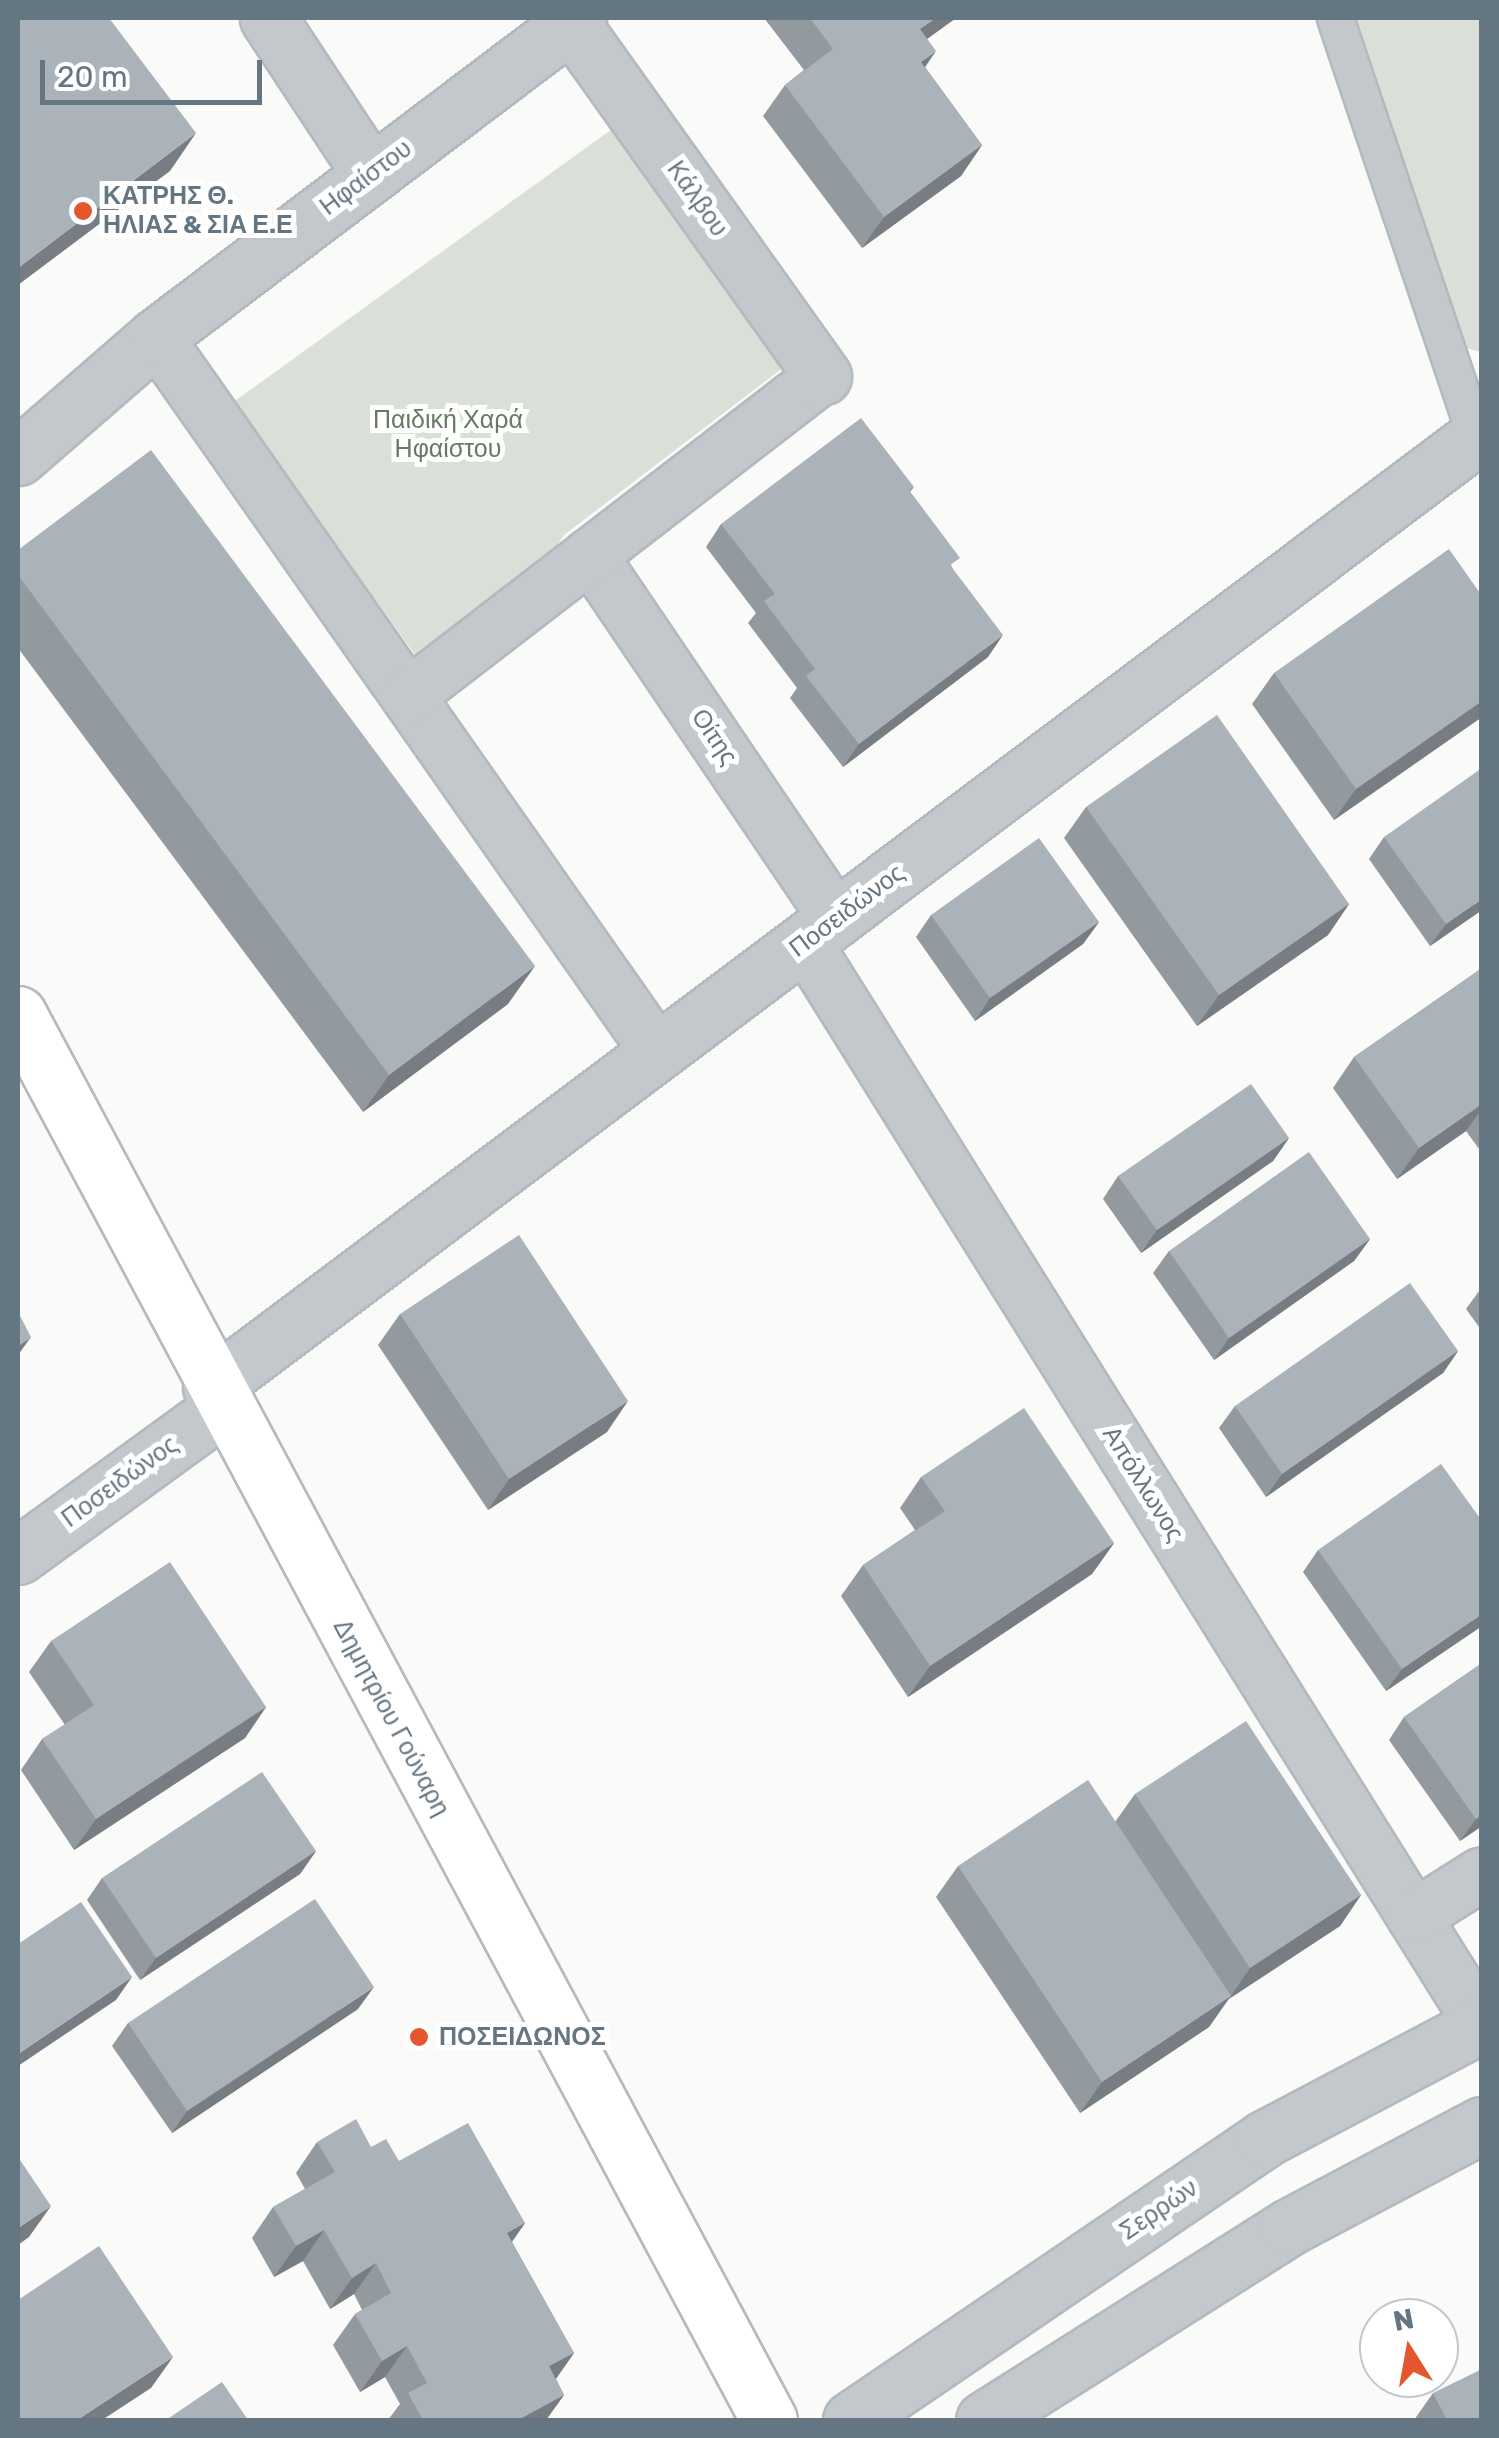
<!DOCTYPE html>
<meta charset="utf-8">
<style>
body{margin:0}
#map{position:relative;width:1499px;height:2438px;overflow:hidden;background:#fafaf8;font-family:Rubik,sans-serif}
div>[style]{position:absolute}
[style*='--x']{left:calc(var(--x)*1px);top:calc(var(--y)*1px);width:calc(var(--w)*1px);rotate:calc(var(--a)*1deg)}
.green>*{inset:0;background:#dadfd7}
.roads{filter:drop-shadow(2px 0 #b3babf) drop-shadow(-2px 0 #b3babf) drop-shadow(0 2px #b3babf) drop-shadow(0 -2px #b3babf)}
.service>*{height:35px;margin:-17.5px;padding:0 17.5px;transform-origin:17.5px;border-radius:17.5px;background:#c3c8cc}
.pedestrian>*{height:52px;margin:-26px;padding:0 26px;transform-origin:26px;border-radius:26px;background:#c3c8cc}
.minor>*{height:55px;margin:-27.5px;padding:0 27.5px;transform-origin:27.5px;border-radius:27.5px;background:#c3c8cc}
.tertiary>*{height:55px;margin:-27.5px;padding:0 27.5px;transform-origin:27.5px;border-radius:27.5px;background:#c3c8cc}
.secondary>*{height:55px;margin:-27.5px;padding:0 27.5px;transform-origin:27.5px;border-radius:27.5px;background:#fff}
.wall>*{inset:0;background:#929a9f}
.shaded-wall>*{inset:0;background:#777d82}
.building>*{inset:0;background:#aab3b9}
.dots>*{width:28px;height:28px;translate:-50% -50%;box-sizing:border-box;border:5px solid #fff;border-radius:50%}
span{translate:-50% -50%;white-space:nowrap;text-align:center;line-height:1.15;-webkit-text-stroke:10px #fff;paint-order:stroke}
.street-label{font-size:25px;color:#657683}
.poi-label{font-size:25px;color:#657683;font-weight:700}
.left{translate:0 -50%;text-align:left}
.park-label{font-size:25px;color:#687a64}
.frame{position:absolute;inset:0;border:20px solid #657683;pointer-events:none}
.north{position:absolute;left:1359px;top:2298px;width:100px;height:100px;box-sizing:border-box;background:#fff;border:2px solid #c1c8cd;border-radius:50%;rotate:349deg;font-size:28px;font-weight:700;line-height:40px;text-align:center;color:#657683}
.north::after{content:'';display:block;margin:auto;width:35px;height:45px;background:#e4572e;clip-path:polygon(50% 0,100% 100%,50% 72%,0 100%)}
.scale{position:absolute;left:40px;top:60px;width:222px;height:45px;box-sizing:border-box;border:5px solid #657683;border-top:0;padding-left:12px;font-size:30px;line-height:35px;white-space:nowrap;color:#657683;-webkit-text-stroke:8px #fff;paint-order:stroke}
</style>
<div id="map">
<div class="green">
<div style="clip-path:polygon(1356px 18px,1479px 18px,1481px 23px,1480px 352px,1464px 347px)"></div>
<div style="clip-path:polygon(615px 127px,788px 364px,564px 535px,551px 555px,419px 660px,232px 403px)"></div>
</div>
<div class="roads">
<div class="service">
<div style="--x:1335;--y:18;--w:459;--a:71.4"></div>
</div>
<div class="pedestrian">
<div style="--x:156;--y:337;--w:874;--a:54.97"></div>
<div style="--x:590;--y:555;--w:441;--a:55.9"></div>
<div style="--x:408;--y:696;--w:524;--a:-37.64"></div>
<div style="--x:805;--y:943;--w:1275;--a:57.98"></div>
<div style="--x:1414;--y:1917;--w:80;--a:-32.3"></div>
</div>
<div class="minor">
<div style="--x:268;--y:18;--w:187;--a:56.6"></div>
<div style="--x:571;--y:23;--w:434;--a:54.5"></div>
<div style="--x:18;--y:457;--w:183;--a:-41"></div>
<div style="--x:156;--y:337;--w:529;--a:-37.09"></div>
<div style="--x:211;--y:1387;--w:1589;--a:-36.89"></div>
<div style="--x:18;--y:1556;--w:253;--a:-36"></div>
</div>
<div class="tertiary">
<div style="--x:851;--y:2420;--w:500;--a:-34.2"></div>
<div style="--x:1264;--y:2139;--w:246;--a:-27.8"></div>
<div style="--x:984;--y:2420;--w:361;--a:-32.3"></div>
<div style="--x:1289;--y:2227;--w:218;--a:-27.9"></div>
</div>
<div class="secondary">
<div style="--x:18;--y:1014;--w:1594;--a:61.89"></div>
</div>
</div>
<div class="wall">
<div style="clip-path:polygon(764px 18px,956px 18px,927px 39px,925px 67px,982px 145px,961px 176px,862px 248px,763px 116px,785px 85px,804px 70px)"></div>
<div style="clip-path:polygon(914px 487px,910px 492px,953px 569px,988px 657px,843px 767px,790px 698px,797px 688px,748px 623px,756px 613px,706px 547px,721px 524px)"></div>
<div style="clip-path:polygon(18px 550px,508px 1004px,363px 1112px,18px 648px)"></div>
<div style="clip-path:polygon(1482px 596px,1482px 717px,1334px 820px,1252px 704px,1274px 673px)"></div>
<div style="clip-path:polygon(1086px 807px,1349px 904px,1328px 935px,1197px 1026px,1064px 838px)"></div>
<div style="clip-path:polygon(1384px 837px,1482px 910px,1430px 946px,1369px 859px)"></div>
<div style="clip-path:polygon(931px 915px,1099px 922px,1083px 944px,975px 1021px,916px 937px)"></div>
<div style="clip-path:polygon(1482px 968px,1482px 1153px,1466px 1131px,1397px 1179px,1333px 1088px,1354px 1057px)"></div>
<div style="clip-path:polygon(1289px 1138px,1273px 1161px,1141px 1253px,1103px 1199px,1118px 1176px)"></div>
<div style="clip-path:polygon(1370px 1239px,1354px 1261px,1214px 1360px,1153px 1273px,1169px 1251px)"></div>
<div style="clip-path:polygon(1482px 1287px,1482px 1331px,1466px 1309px)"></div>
<div style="clip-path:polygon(400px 1314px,607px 1432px,488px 1510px,378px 1345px)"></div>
<div style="clip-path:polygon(1458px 1351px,1443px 1373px,1266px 1497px,1219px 1428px,1235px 1406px)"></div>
<div style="clip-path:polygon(921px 1477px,1114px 1543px,1092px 1574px,908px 1697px,841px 1596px,863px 1565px,915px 1530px,900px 1508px)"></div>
<div style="clip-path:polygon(1318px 1550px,1482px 1626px,1386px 1691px,1303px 1572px)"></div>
<div style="clip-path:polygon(51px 1641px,266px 1707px,245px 1738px,74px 1850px,21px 1770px,42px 1739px,65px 1725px,29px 1672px)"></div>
<div style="clip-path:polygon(1482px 1663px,1482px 1826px,1460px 1841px,1389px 1740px,1404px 1717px)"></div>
<div style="clip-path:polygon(1135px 1794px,1361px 1895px,1340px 1926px,1228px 1999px,1209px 2027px,1080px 2113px,936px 1897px,958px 1866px,1115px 1822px)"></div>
<div style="clip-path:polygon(316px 1851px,300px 1874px,140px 1980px,87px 1900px,102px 1878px)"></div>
<div style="clip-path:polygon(358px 2009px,172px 2133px,112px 2046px,128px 2023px)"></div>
<div style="clip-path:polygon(317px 2142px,371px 2147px,525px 2223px,512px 2242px,574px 2353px,556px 2379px,564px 2395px,546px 2420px,388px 2420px,400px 2404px,385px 2377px,360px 2392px,333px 2345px,355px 2314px,362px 2310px,354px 2294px,330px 2309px,303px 2261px,274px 2277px,252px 2238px,273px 2207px,305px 2189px,296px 2173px)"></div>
<div style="clip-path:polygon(1433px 2393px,1482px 2420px,1414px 2420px)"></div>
</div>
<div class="shaded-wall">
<div style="clip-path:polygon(936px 18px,956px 18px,898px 60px,920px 29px)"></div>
<div style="clip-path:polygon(936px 51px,915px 82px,921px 62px)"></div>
<div style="clip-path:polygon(196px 133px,170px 171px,18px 285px,18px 268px)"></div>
<div style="clip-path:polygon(982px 145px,961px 176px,862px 248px,884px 217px)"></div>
<div style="clip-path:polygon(1003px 635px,988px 657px,843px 767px,859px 744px)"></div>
<div style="clip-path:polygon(1482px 701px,1482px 717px,1334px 820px,1356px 789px)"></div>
<div style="clip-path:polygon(1482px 899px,1482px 910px,1430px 946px,1446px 924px)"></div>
<div style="clip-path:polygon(1349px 904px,1328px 935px,1197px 1026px,1219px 995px)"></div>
<div style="clip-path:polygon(1099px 922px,1083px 944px,975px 1021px,990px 998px)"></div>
<div style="clip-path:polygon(535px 966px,508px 1004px,363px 1112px,389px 1075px)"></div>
<div style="clip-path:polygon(1482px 1104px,1482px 1109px,1466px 1131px,1397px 1179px,1419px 1148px)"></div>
<div style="clip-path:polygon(1289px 1138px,1273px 1161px,1141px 1253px,1157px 1230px)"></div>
<div style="clip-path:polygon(1370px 1239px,1354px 1261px,1214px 1360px,1229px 1338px)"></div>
<div style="clip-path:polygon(31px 1337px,18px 1355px,18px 1346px)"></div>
<div style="clip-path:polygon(1458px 1351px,1443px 1373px,1266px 1497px,1282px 1474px)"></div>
<div style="clip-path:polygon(628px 1401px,607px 1432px,488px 1510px,509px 1479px)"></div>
<div style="clip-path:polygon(1114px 1543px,1092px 1574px,908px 1697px,930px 1666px)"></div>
<div style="clip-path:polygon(1482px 1614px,1482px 1626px,1386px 1691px,1402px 1669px)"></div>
<div style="clip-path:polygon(266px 1707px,245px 1738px,74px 1850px,96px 1819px)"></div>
<div style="clip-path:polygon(1482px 1815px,1482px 1826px,1460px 1841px,1476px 1819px)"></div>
<div style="clip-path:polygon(316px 1851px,300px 1874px,140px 1980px,156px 1958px)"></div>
<div style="clip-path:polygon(1361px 1895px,1340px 1926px,1229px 1999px,1250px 1968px)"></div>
<div style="clip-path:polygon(132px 1977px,116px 2000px,18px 2066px,18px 2054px)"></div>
<div style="clip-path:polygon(374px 1987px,358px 2009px,172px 2133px,187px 2111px)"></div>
<div style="clip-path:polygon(1231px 1996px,1209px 2027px,1080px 2113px,1102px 2082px)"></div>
<div style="clip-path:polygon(51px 2206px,29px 2237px,18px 2245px,18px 2228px)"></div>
<div style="clip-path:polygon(525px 2223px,503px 2254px,507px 2233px)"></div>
<div style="clip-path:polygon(324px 2230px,303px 2261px,274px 2277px,296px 2246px)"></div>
<div style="clip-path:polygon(376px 2263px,354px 2294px,330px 2309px,352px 2278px)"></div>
<div style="clip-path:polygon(407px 2346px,385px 2377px,360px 2392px,382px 2361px)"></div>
<div style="clip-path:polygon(574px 2353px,552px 2384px,549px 2366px)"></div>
<div style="clip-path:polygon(173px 2357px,151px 2388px,102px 2420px,77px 2420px)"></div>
<div style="clip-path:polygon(564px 2395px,546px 2420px,518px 2420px)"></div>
</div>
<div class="building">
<div style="clip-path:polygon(18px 18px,109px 18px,196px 133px,18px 268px)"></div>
<div style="clip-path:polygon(810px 18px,936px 18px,920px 29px,936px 51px,921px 62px,982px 145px,884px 217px,785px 85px,833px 49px)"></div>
<div style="clip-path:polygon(861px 418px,914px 487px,909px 490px,960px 558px,950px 565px,1003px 635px,859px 744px,806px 676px,815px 669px,764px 601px,775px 594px,721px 524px)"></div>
<div style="clip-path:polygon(151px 450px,535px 966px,389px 1075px,18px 575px,18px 550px)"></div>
<div style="clip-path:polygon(1449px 549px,1482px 596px,1482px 701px,1356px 789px,1274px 673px)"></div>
<div style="clip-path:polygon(1217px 715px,1349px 904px,1219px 995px,1086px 807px)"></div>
<div style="clip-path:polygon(1482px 768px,1482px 899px,1446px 924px,1384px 837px)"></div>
<div style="clip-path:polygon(1039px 838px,1099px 922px,990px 998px,931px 915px)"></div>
<div style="clip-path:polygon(1482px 968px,1482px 1104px,1419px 1148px,1354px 1057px)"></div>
<div style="clip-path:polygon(1251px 1084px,1289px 1138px,1157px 1230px,1118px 1176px)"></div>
<div style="clip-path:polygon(1309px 1152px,1370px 1239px,1229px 1338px,1169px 1251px)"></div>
<div style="clip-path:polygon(519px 1235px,628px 1401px,509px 1479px,400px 1314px)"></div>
<div style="clip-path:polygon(1410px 1283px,1458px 1351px,1282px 1474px,1235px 1406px)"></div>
<div style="clip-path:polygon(18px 1312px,31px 1337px,18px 1346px)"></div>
<div style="clip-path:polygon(1024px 1408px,1114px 1543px,930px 1666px,863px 1565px,945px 1511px,921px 1477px)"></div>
<div style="clip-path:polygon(1441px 1464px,1482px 1521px,1482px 1614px,1402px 1669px,1318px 1550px)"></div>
<div style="clip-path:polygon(170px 1562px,266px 1707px,96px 1819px,42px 1739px,94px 1705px,51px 1641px)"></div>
<div style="clip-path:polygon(1482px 1663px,1482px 1815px,1476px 1819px,1404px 1717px)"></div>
<div style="clip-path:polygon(1246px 1721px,1361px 1895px,1250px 1968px,1135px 1794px)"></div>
<div style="clip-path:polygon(262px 1772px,316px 1851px,156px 1958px,102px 1878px)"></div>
<div style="clip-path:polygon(1088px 1780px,1231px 1996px,1102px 2082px,958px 1866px)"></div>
<div style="clip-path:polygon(315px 1899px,374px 1987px,187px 2111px,128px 2023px)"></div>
<div style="clip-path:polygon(81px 1902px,132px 1977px,18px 2054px,18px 1944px)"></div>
<div style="clip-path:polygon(356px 2119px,371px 2147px,386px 2139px,399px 2161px,468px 2123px,525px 2223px,507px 2233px,574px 2353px,549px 2366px,564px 2395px,518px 2420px,423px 2420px,408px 2393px,427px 2383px,407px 2346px,382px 2361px,355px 2314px,391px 2293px,376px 2263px,352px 2278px,324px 2230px,296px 2246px,273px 2207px,335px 2172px,317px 2142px)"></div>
<div style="clip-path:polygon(18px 2157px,51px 2206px,18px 2228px)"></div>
<div style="clip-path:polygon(99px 2246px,173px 2357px,77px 2420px,18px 2420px,18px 2300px)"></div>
<div style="clip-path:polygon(1482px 2369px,1482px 2420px,1447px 2420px,1433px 2393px)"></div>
<div style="clip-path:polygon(222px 2382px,248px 2420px,166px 2420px)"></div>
</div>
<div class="dots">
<div style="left:83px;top:211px;background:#e4572e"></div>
<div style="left:419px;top:2037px;background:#e4572e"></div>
</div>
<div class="street-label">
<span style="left:366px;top:178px;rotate:-37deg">Ηφαίστου</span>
<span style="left:697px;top:199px;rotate:55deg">Κάλβου</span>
<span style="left:714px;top:737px;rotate:56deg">Οίτης</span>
<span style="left:847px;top:911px;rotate:-37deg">Ποσειδώνος</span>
<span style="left:120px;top:1482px;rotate:-36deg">Ποσειδώνος</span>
<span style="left:1143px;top:1484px;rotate:58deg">Απόλλωνος</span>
<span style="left:391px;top:1718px;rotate:62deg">Δημητρίου Γούναρη</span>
<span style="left:1159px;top:2210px;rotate:-34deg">Σερρών</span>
</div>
<div class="poi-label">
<span class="left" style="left:103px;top:211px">ΚΑΤΡΗΣ Θ.<br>ΗΛΙΑΣ &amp; ΣΙΑ Ε.Ε</span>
<span class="left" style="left:439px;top:2037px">ΠΟΣΕΙΔΩΝΟΣ</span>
</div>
<div class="park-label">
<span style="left:448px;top:435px">Παιδική Χαρά<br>Ηφαίστου</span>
</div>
<div class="frame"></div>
<div class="north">N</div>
<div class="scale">20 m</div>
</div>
